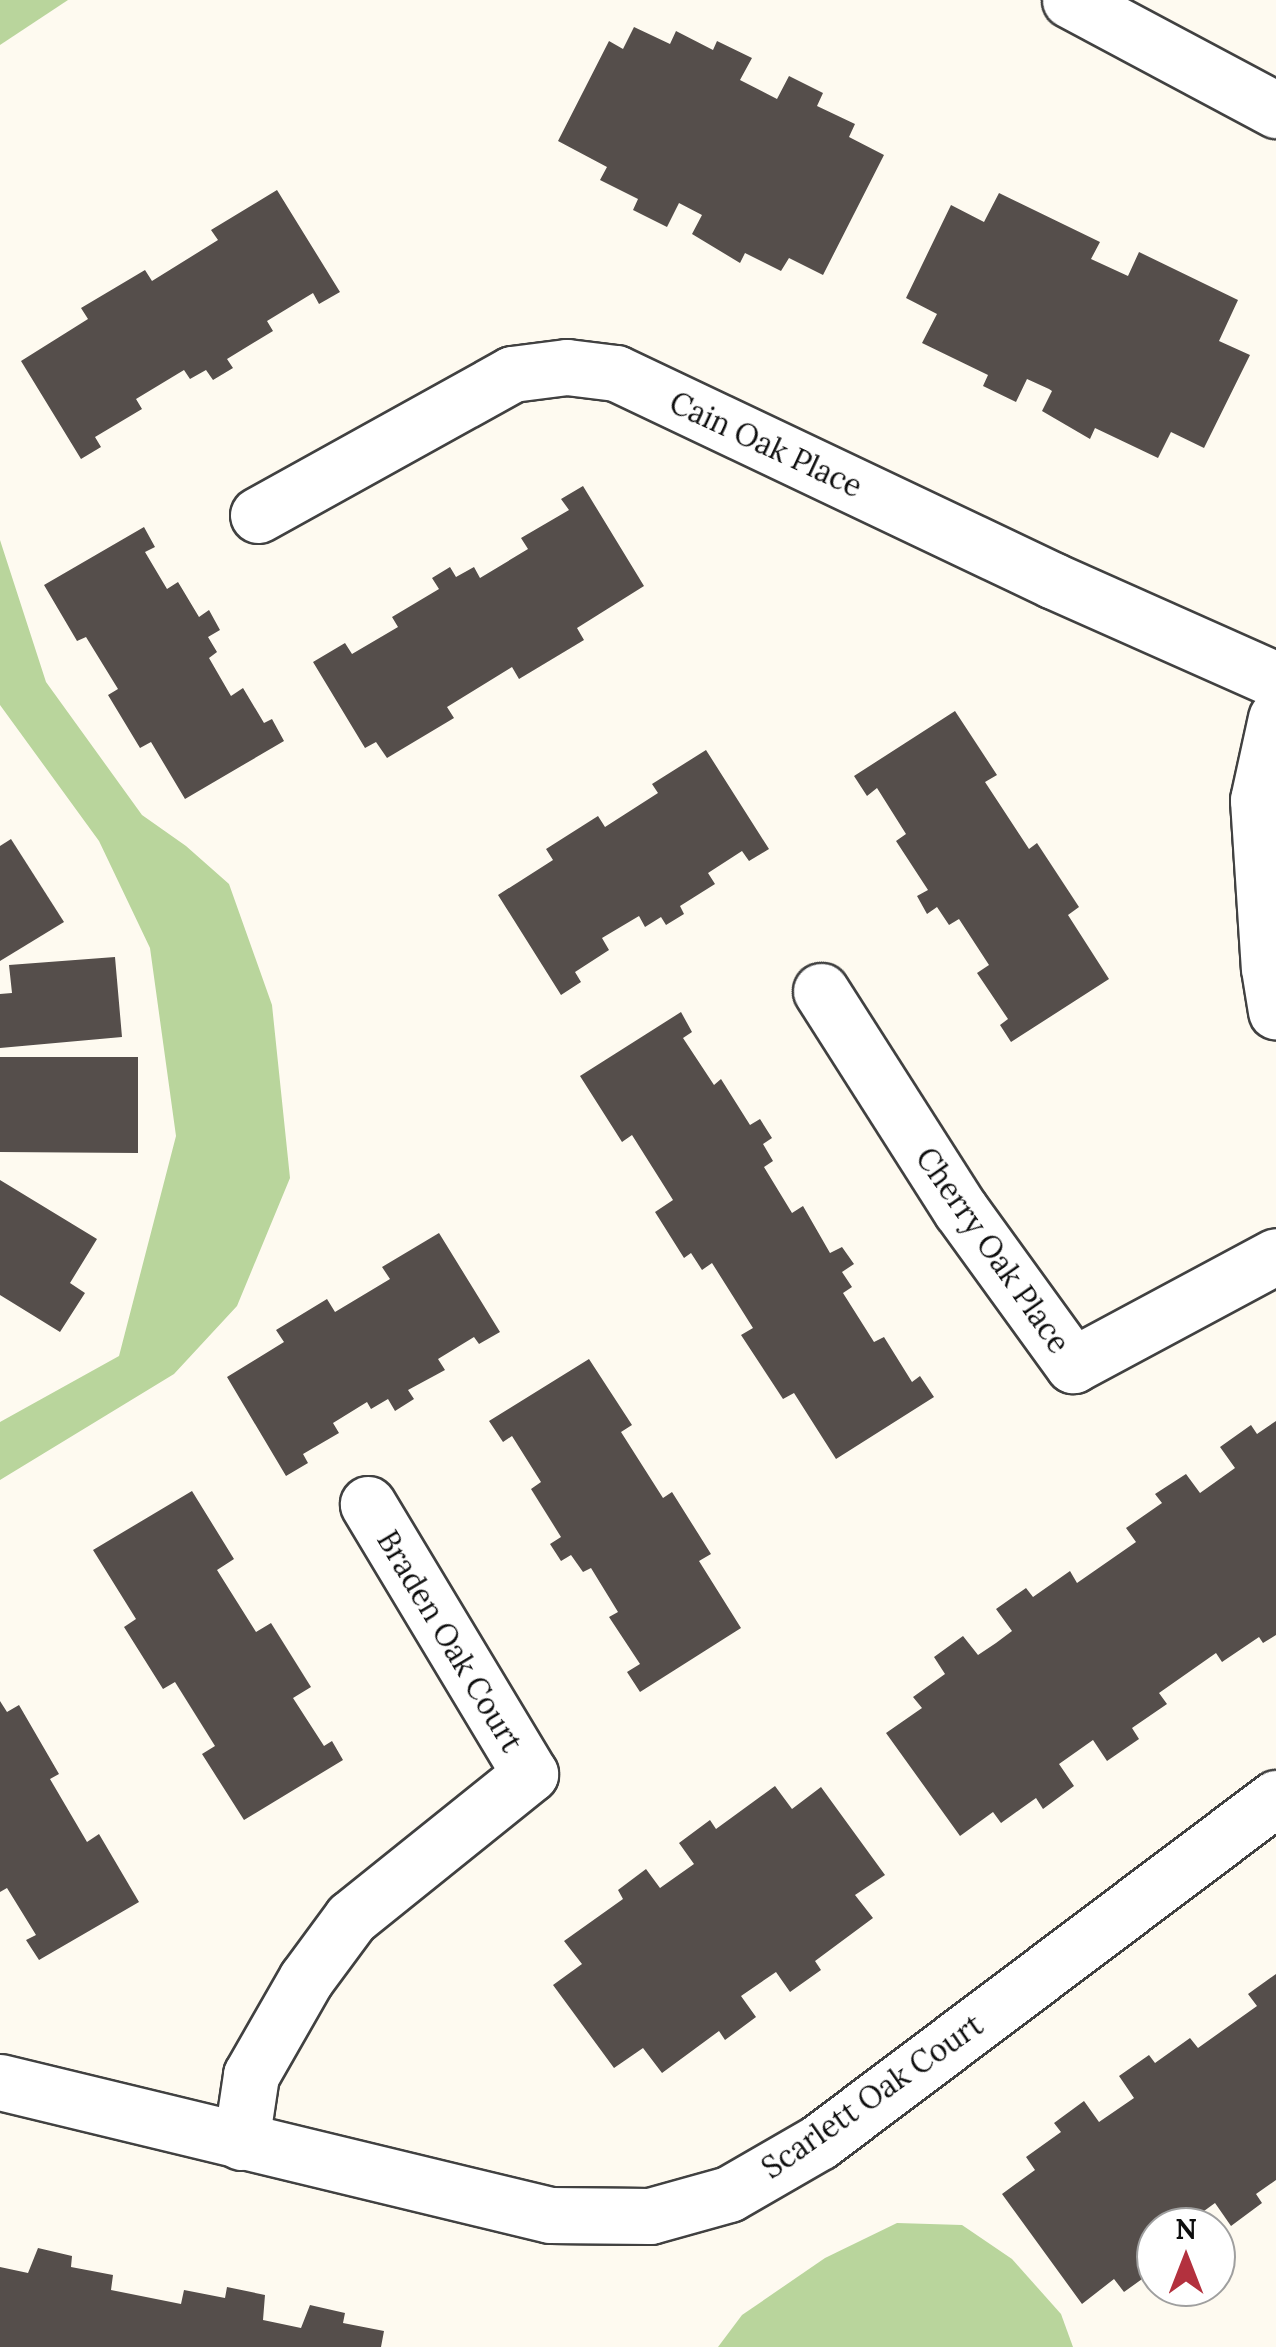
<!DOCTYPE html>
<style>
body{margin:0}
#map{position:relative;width:1276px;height:2347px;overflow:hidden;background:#fefaf0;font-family:Lora,serif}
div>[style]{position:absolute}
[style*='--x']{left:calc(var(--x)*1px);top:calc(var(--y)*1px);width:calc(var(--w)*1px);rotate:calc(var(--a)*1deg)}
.forest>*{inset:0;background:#b9d59c}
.building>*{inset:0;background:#554e4b}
.roads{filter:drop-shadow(2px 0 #414141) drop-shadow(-2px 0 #414141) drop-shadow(0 2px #414141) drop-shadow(0 -2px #414141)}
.street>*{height:55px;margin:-27.5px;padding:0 27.5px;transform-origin:27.5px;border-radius:27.5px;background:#fff}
span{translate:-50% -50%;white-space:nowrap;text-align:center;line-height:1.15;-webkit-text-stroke:10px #fff;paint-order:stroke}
.street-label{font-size:30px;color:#0e0e0e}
.north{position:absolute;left:1136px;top:2207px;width:100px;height:100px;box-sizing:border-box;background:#fff;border:2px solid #9f9f9f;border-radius:50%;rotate:0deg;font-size:28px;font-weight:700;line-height:40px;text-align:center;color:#0e0e0e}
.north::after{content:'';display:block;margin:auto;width:35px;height:45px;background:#b3313e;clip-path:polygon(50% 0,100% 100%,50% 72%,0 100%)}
</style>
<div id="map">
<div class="forest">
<div style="clip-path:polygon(0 0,68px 0,0 45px)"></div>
<div style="clip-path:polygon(0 540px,46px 682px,142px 815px,186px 846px,229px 884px,272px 1005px,290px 1178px,237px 1306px,174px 1374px,0 1480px,0 1422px,119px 1356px,176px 1136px,150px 948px,99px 841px,0 705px)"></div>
<div style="clip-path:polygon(897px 2223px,962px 2225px,1012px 2259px,1061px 2314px,1073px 2347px,718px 2347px,742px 2315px,825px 2258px)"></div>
</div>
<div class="building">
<div style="clip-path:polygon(634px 27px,670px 44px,676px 31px,713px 50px,717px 41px,752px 58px,740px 80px,777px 99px,789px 76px,823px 93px,817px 106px,855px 124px,849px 137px,884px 155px,823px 275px,789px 258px,781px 271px,745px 253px,740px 263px,692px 234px,702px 215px,679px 203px,667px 227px,633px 210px,638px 199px,600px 180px,607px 167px,558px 141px,609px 41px,623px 49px)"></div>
<div style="clip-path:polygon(277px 190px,340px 292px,319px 304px,313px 293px,267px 321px,273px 331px,227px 359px,233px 368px,213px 380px,206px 370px,190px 379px,184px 370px,136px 399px,142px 409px,95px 437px,101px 447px,81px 459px,21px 361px,88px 319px,81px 308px,145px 270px,152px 281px,218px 240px,211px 230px)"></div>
<div style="clip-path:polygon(999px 193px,1100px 242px,1091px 259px,1128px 276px,1139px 252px,1238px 300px,1219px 341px,1250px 355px,1204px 448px,1171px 432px,1158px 458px,1095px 428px,1090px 439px,1042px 411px,1052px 391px,1049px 389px,1027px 379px,1016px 402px,983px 386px,988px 375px,922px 343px,937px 314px,906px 298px,951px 205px,984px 222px)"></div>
<div style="clip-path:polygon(583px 486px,644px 586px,577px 628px,584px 640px,519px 679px,512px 667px,447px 707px,454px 718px,387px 758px,376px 742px,365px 748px,313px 662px,345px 643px,352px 654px,398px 627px,392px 617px,439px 589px,432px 578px,450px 567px,456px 577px,474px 567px,480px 578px,528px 549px,521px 538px,569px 510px,561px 499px)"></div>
<div style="clip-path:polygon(144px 527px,155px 547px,145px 552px,167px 589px,178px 582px,199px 617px,209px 610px,220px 630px,208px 637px,217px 652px,209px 658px,231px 696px,243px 688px,264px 723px,272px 719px,284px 741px,185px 799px,151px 742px,140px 748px,108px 695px,118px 689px,86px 637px,77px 641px,44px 585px)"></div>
<div style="clip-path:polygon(955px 711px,997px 775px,985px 782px,1029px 849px,1037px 843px,1079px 907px,1068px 915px,1109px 979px,1011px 1042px,1000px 1025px,1008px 1019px,977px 973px,989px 965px,959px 919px,949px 925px,937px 907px,927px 914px,917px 896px,928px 890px,896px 841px,906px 834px,877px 788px,867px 796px,854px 776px)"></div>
<div style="clip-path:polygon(706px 750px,769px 849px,749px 861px,742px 851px,708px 873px,715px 884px,680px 906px,684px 914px,666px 925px,661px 917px,645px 927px,639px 916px,602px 938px,609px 950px,575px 972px,581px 982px,561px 995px,498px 895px,553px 860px,546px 849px,598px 816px,605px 827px,658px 793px,652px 784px)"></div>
<div style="clip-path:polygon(11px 839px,64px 922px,0 961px,0 846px)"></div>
<div style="clip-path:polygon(115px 957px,122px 1037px,0 1048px,0 994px,12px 993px,9px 965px)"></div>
<div style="clip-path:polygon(681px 1012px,692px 1032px,683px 1038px,714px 1085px,721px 1079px,750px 1125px,760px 1119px,772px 1138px,763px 1144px,773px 1161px,764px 1167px,792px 1213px,803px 1206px,830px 1253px,842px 1247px,854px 1264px,842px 1272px,852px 1287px,843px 1293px,874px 1342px,884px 1337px,912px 1382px,920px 1376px,934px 1397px,836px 1459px,794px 1393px,783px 1399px,741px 1335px,753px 1328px,712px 1263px,702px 1270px,691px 1253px,684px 1258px,655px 1212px,673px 1200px,632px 1135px,622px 1142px,580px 1076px)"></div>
<div style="clip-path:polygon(0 1057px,138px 1057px,138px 1153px,0 1152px)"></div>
<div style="clip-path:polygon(0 1180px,97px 1239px,70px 1283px,85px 1293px,60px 1332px,0 1295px)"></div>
<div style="clip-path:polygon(439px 1233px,500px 1332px,479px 1344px,474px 1337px,438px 1359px,445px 1370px,408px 1390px,414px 1399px,395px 1411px,388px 1399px,371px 1409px,367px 1402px,333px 1423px,339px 1433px,303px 1454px,308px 1463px,286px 1476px,227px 1377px,284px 1342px,276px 1330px,327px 1299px,335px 1312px,390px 1279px,382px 1267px)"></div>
<div style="clip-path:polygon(589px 1359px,632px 1425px,621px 1432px,663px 1498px,672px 1492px,711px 1554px,699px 1561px,741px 1628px,640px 1692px,627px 1672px,640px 1664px,609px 1617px,618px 1612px,591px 1568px,583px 1572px,571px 1555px,561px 1561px,550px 1544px,561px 1537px,531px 1489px,541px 1482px,512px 1436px,503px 1442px,489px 1421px)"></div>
<div style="clip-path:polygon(1276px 1421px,1276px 1635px,1263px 1643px,1259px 1637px,1222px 1662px,1216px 1653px,1159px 1693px,1167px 1704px,1132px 1728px,1139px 1739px,1107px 1761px,1093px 1740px,1059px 1764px,1074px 1786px,1043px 1809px,1036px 1798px,1001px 1823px,993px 1812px,960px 1836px,886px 1733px,922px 1708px,913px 1697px,945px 1674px,934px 1657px,963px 1636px,978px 1655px,996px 1643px,1012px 1631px,996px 1609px,1026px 1588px,1033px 1597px,1070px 1571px,1077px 1583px,1136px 1542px,1126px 1528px,1162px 1503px,1155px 1494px,1186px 1474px,1200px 1493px,1235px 1468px,1220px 1447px,1251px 1425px,1257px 1434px)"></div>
<div style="clip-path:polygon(192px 1491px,234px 1559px,217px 1570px,256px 1632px,271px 1623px,311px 1687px,293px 1698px,324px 1746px,332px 1741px,343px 1760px,244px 1820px,202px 1754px,215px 1746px,175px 1682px,163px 1689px,124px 1627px,136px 1619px,93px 1550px)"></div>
<div style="clip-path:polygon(0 1701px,7px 1712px,19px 1705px,59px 1774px,50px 1779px,87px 1842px,99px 1834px,139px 1902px,39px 1960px,26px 1940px,36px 1935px,7px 1888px,0 1892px)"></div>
<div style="clip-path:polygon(775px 1786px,792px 1809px,821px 1787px,885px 1875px,855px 1895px,873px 1918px,815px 1961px,821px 1970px,790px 1992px,776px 1972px,741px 1996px,756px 2017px,725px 2040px,719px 2031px,662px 2073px,643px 2048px,614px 2068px,553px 1985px,582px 1964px,564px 1941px,623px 1899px,618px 1890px,646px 1869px,660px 1888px,694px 1864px,679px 1843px,710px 1820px,716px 1829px)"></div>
<div style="clip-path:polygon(1276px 1974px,1276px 2180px,1256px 2194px,1262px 2203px,1231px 2226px,1215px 2203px,1182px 2227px,1156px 2227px,1156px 2269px,1124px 2292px,1114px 2279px,1082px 2304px,1002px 2194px,1035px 2170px,1026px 2157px,1061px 2132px,1054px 2123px,1084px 2101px,1099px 2122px,1134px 2098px,1119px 2076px,1149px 2055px,1155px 2063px,1190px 2038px,1198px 2048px,1257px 2006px,1248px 1994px)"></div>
<div style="clip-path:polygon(38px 2248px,72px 2256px,71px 2267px,113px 2275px,111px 2290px,181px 2304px,184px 2290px,225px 2298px,227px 2287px,265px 2295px,263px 2320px,301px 2328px,310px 2305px,345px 2313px,343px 2323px,384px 2331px,381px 2347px,0 2347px,0 2267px,28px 2273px)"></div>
</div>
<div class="roads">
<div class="street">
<div style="--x:1070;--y:0;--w:234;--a:28.1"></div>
<div style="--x:258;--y:515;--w:291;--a:-29"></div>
<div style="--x:512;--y:374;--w:55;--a:-7.3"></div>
<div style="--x:567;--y:367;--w:49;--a:7"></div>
<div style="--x:616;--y:373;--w:485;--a:25.4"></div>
<div style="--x:1054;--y:581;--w:243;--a:24"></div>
<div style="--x:1276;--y:718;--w:84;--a:102.4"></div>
<div style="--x:1258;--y:800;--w:168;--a:86.3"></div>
<div style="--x:1269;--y:968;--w:44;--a:80.8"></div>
<div style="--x:821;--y:991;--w:259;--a:57.5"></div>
<div style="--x:960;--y:1209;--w:193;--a:54.1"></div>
<div style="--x:1073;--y:1365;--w:230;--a:-28.2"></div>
<div style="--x:0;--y:2082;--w:566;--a:13.59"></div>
<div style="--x:550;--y:2215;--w:100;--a:0.6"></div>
<div style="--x:650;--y:2216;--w:82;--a:-15.6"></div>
<div style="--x:729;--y:2194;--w:104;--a:-30"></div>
<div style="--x:819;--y:2142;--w:572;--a:-36.97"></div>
<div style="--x:241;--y:2142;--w:68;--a:-81.5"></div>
<div style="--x:251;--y:2075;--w:111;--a:-60.2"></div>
<div style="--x:306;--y:1979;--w:76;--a:-53.6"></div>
<div style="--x:351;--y:1918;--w:230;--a:-38.8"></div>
<div style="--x:530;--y:1774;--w:315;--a:-121"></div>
</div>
</div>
<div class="street-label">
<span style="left:766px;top:444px;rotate:25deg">Cain Oak Place</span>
<span style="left:993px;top:1250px;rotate:55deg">Cherry Oak Place</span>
<span style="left:450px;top:1641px;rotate:59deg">Braden Oak Court</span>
<span style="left:872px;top:2096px;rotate:-35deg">Scarlett Oak Court</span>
</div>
<div class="north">N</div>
</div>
